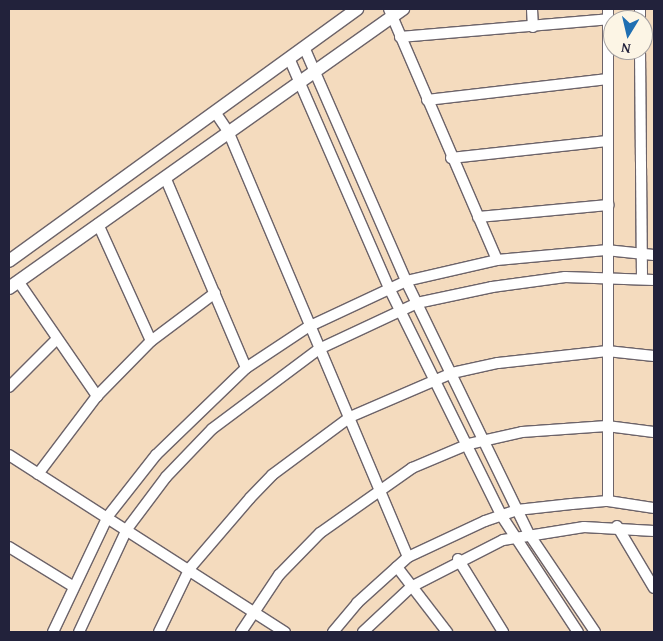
<!DOCTYPE html>
<style>
body{margin:0}
#map{position:relative;width:663px;height:641px;overflow:hidden;background:#f4dbbe;font-family:"Gentium Book Plus",serif}
div>[style]{position:absolute}
[style*='--x']{left:calc(var(--x)*1px);top:calc(var(--y)*1px);width:calc(var(--w)*1px);rotate:calc(var(--a)*1deg)}
.roads{filter:drop-shadow(1px 0 #6c6369) drop-shadow(-1px 0 #6c6369) drop-shadow(0 1px #6c6369) drop-shadow(0 -1px #6c6369)}
.minor>*{height:10px;margin:-5px;padding:0 5px;transform-origin:5px;border-radius:5px;background:#fff}
.tertiary>*{height:12px;margin:-6px;padding:0 6px;transform-origin:6px;border-radius:6px;background:#fff}
span{translate:-50% -50%;white-space:nowrap;text-align:center;line-height:1.15;-webkit-text-stroke:4px #fcf5e5;paint-order:stroke}
.frame{position:absolute;inset:0;border:10px solid #22223b;pointer-events:none}
.north{position:absolute;left:603px;top:10px;width:50px;height:50px;box-sizing:border-box;background:#fcf5e5;border:1px solid #a5a1a1;border-radius:50%;rotate:189deg;font-size:14px;font-weight:700;line-height:20px;text-align:center;color:#22223b}
.north::after{content:'';display:block;margin:auto;width:18px;height:22px;background:#1f6fb2;clip-path:polygon(50% 0,100% 100%,50% 72%,0 100%)}
</style>
<div id="map">
<div class="roads">
<div class="minor">
<div style="--x:389;--y:9;--w:273;--a:66.7"></div>
<div style="--x:532;--y:9;--w:18;--a:87"></div>
<div style="--x:608;--y:9;--w:492;--a:90"></div>
<div style="--x:640;--y:20;--w:11;--a:-90"></div>
<div style="--x:400;--y:37;--w:209;--a:-4.9"></div>
<div style="--x:304;--y:47;--w:255;--a:66.4"></div>
<div style="--x:406;--y:281;--w:281;--a:64.1"></div>
<div style="--x:529;--y:534;--w:118;--a:56"></div>
<div style="--x:640;--y:50;--w:228;--a:89.5"></div>
<div style="--x:289;--y:58;--w:251;--a:66.5"></div>
<div style="--x:389;--y:288;--w:253;--a:63.7"></div>
<div style="--x:501;--y:515;--w:140;--a:56.7"></div>
<div style="--x:427;--y:100;--w:182;--a:-6.6"></div>
<div style="--x:215;--y:112;--w:23;--a:56"></div>
<div style="--x:228;--y:131;--w:462;--a:67.1"></div>
<div style="--x:451;--y:158;--w:157;--a:-6.2"></div>
<div style="--x:165;--y:177;--w:207;--a:67"></div>
<div style="--x:478;--y:217;--w:131;--a:-5.3"></div>
<div style="--x:98;--y:224;--w:128;--a:65.6"></div>
<div style="--x:18;--y:281;--w:140;--a:55.5"></div>
<div style="--x:9;--y:387;--w:66;--a:-45"></div>
<div style="--x:9;--y:455;--w:328;--a:32.7"></div>
<div style="--x:38;--y:474;--w:98;--a:-52.9"></div>
<div style="--x:97;--y:396;--w:77;--a:-45.5"></div>
<div style="--x:151;--y:341;--w:80;--a:-36.9"></div>
<div style="--x:617;--y:526;--w:72;--a:59.2"></div>
<div style="--x:9;--y:547;--w:73;--a:31.5"></div>
<div style="--x:458;--y:559;--w:86;--a:58.3"></div>
<div style="--x:397;--y:567;--w:82;--a:52.4"></div>
<div style="--x:53;--y:632;--w:128;--a:-64.6"></div>
<div style="--x:108;--y:516;--w:78;--a:-51.8"></div>
<div style="--x:156;--y:455;--w:125;--a:-44"></div>
<div style="--x:246;--y:368;--w:74;--a:-33.5"></div>
<div style="--x:308;--y:327;--w:108;--a:-25.1"></div>
<div style="--x:406;--y:281;--w:93;--a:-13"></div>
<div style="--x:497;--y:260;--w:109;--a:-5.2"></div>
<div style="--x:606;--y:250;--w:48;--a:5.9"></div>
<div style="--x:79;--y:632;--w:114;--a:-65"></div>
<div style="--x:127;--y:529;--w:65;--a:-53.1"></div>
<div style="--x:166;--y:477;--w:66;--a:-46.2"></div>
<div style="--x:212;--y:429;--w:134;--a:-36.8"></div>
<div style="--x:319;--y:349;--w:108;--a:-25.1"></div>
<div style="--x:417;--y:303;--w:77;--a:-12"></div>
<div style="--x:492;--y:287;--w:74;--a:-7.8"></div>
<div style="--x:565;--y:277;--w:89;--a:1.9"></div>
<div style="--x:159;--y:632;--w:71;--a:-64.2"></div>
<div style="--x:190;--y:568;--w:92;--a:-49.4"></div>
<div style="--x:250;--y:498;--w:32;--a:-46"></div>
<div style="--x:272;--y:475;--w:97;--a:-36.6"></div>
<div style="--x:350;--y:417;--w:111;--a:-23.3"></div>
<div style="--x:452;--y:373;--w:47;--a:-12.3"></div>
<div style="--x:498;--y:363;--w:110;--a:-6.3"></div>
<div style="--x:607;--y:351;--w:47;--a:6.1"></div>
<div style="--x:241;--y:632;--w:69;--a:-56.3"></div>
<div style="--x:279;--y:575;--w:59;--a:-45.7"></div>
<div style="--x:320;--y:533;--w:113;--a:-35.2"></div>
<div style="--x:412;--y:468;--w:62;--a:-22.8"></div>
<div style="--x:469;--y:444;--w:54;--a:-12.8"></div>
<div style="--x:522;--y:432;--w:85;--a:-4"></div>
<div style="--x:607;--y:426;--w:47;--a:7.3"></div>
<div style="--x:333;--y:632;--w:38;--a:-50"></div>
<div style="--x:357;--y:603;--w:69;--a:-42"></div>
<div style="--x:408;--y:557;--w:85;--a:-25.1"></div>
<div style="--x:485;--y:521;--w:34;--a:-19"></div>
<div style="--x:517;--y:510;--w:55;--a:-6.2"></div>
<div style="--x:572;--y:504;--w:36;--a:-5"></div>
<div style="--x:608;--y:501;--w:47;--a:8.7"></div>
<div style="--x:363;--y:632;--w:66;--a:-43.2"></div>
<div style="--x:411;--y:587;--w:103;--a:-27.1"></div>
<div style="--x:503;--y:540;--w:82;--a:-9.1"></div>
<div style="--x:584;--y:527;--w:70;--a:3.3"></div>
</div>
<div class="tertiary">
<div style="--x:9;--y:261;--w:430;--a:-35.9"></div>
<div style="--x:9;--y:288;--w:483;--a:-35.3"></div>
</div>
</div>
<div class="frame"></div>
<div class="north">N</div>
</div>
